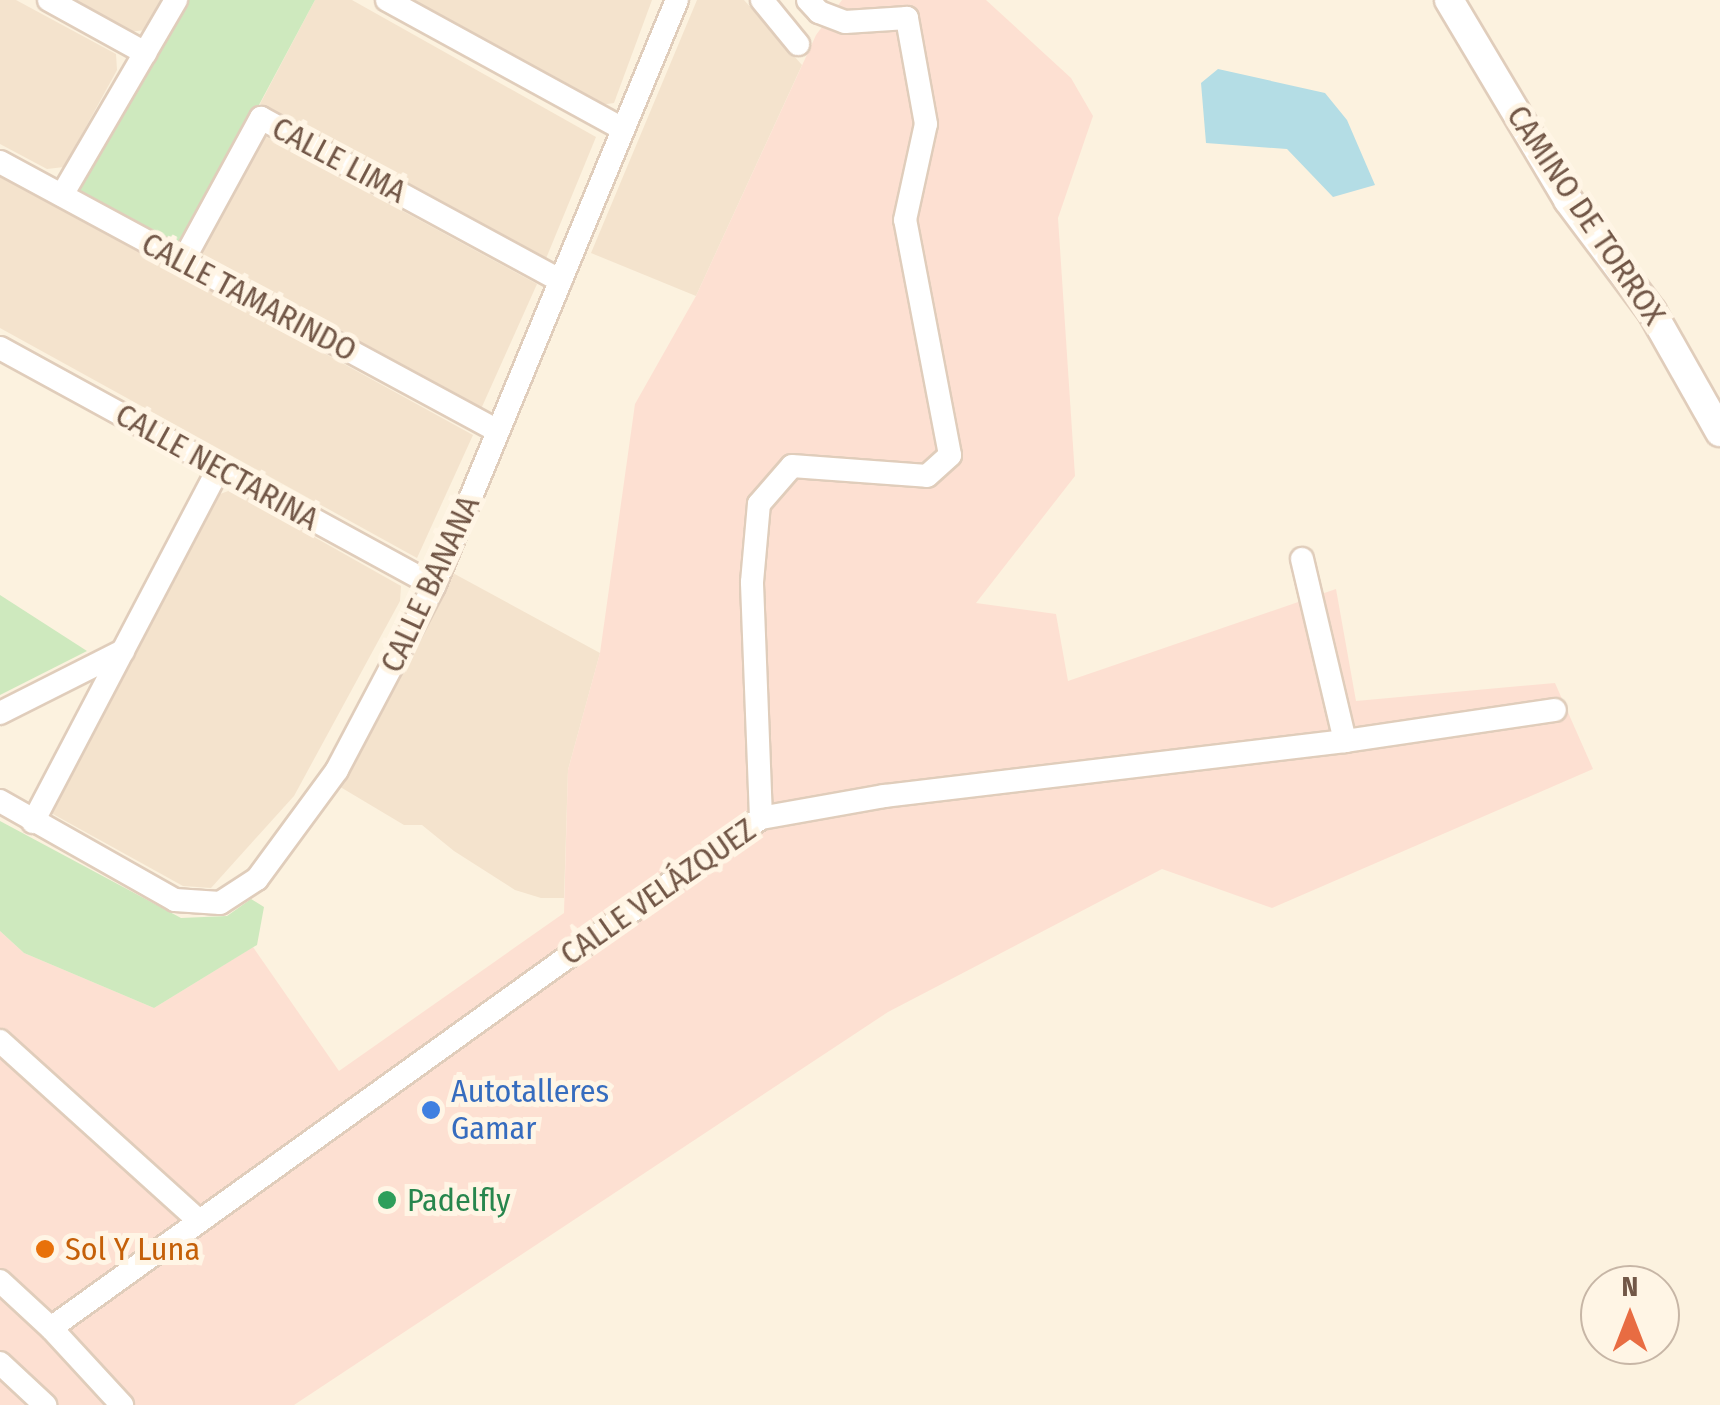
<!DOCTYPE html>
<meta charset="utf-8">
<style>
body{margin:0}
#map{position:relative;width:1720px;height:1405px;overflow:hidden;background:#fcf2df;font-family:"Fira Sans Condensed",sans-serif}
div>[style]{position:absolute}
[style*='--x']{left:calc(var(--x)*1px);top:calc(var(--y)*1px);width:calc(var(--w)*1px);rotate:calc(var(--a)*1deg)}
.residential>*{inset:0;background:#f4e3cd}
.commercial>*{inset:0;background:#fde0d2}
.green>*{inset:0;background:#cee9be}
.water>*{inset:0;background:#b4dde5}
.roads{filter:drop-shadow(2px 0 #e0cdbb) drop-shadow(-2px 0 #e0cdbb) drop-shadow(0 2px #e0cdbb) drop-shadow(0 -2px #e0cdbb)}
.minor>*{height:22px;margin:-11px;padding:0 11px;transform-origin:11px;border-radius:11px;background:#fff}
.tertiary>*{height:28px;margin:-14px;padding:0 14px;transform-origin:14px;border-radius:14px;background:#fff}
.dots>*{width:28px;height:28px;translate:-50% -50%;box-sizing:border-box;border:5px solid #fff5e5;border-radius:50%}
span{translate:-50% -50%;white-space:nowrap;text-align:center;line-height:1.15;-webkit-text-stroke:10px #fff5e5;paint-order:stroke}
.street-label{font-size:32px;color:#725747}
.shop-label{font-size:32px;color:#366cbe}
.left{translate:0 -50%;text-align:left}
.leisure-label{font-size:32px;color:#27864d}
.food-label{font-size:32px;color:#c56008}
.north{position:absolute;left:1580px;top:1265px;width:100px;height:100px;box-sizing:border-box;background:#fff5e5;border:2px solid #c7b6a6;border-radius:50%;rotate:0deg;font-size:28px;font-weight:700;line-height:40px;text-align:center;color:#725747}
.north::after{content:'';display:block;margin:auto;width:35px;height:45px;background:#e86c42;clip-path:polygon(50% 0,100% 100%,50% 72%,0 100%)}
</style>
<div id="map">
<div class="residential">
<div style="clip-path:polygon(0 0,16px 0,116px 54px,117px 70px,64px 167px,47px 169px,0 144px)"></div>
<div style="clip-path:polygon(70px 0,164px 0,147px 30px,127px 32px)"></div>
<div style="clip-path:polygon(315px 0,352px 0,596px 137px,545px 261px,260px 104px)"></div>
<div style="clip-path:polygon(409px 0,652px 0,614px 103px,600px 105px)"></div>
<div style="clip-path:polygon(697px 0,744px 0,802px 65px,696px 296px,591px 253px)"></div>
<div style="clip-path:polygon(261px 134px,537px 284px,481px 409px,197px 252px)"></div>
<div style="clip-path:polygon(0 175px,473px 435px,417px 558px,0 328px)"></div>
<div style="clip-path:polygon(231px 490px,401px 586px,400px 601px,294px 796px,211px 888px,183px 886px,51px 813px,52px 800px,220px 494px)"></div>
<div style="clip-path:polygon(451px 572px,600px 653px,568px 770px,564px 898px,541px 898px,515px 890px,454px 851px,422px 825px,404px 825px,337px 785px)"></div>
</div>
<div class="commercial">
<div style="clip-path:polygon(842px 0,986px 0,1071px 78px,1093px 116px,1058px 218px,1075px 476px,976px 603px,1056px 614px,1068px 681px,1336px 589px,1356px 701px,1555px 683px,1593px 769px,1272px 908px,1162px 869px,888px 1012px,294px 1405px,0 1405px,0 931px,24px 953px,154px 1008px,253px 947px,339px 1071px,564px 913px,568px 770px,600px 653px,635px 404px,696px 296px,816px 35px)"></div>
</div>
<div class="green">
<div style="clip-path:polygon(183px 0,315px 0,180px 253px,72px 192px)"></div>
<div style="clip-path:polygon(0 595px,87px 651px,0 695px)"></div>
<div style="clip-path:polygon(0 821px,181px 918px,227px 916px,251px 899px,264px 907px,257px 945px,154px 1008px,24px 953px,0 931px)"></div>
</div>
<div class="water">
<div style="clip-path:polygon(1218px 69px,1325px 93px,1347px 120px,1375px 185px,1333px 197px,1287px 149px,1206px 143px,1201px 83px)"></div>
</div>
<div class="roads">
<div class="minor">
<div style="--x:49;--y:0;--w:110;--a:28.9"></div>
<div style="--x:387;--y:0;--w:269;--a:28.7"></div>
<div style="--x:762;--y:0;--w:57;--a:50.7"></div>
<div style="--x:0;--y:162;--w:566;--a:28.38"></div>
<div style="--x:62;--y:195;--w:226;--a:-59.7"></div>
<div style="--x:183;--y:261;--w:163;--a:-61.4"></div>
<div style="--x:261;--y:118;--w:341;--a:28.5"></div>
<div style="--x:0;--y:348;--w:495;--a:28.7"></div>
<div style="--x:1302;--y:559;--w:187;--a:76.7"></div>
<div style="--x:0;--y:713;--w:138;--a:-26.8"></div>
<div style="--x:0;--y:801;--w:201;--a:29.5"></div>
<div style="--x:175;--y:900;--w:45;--a:3.8"></div>
<div style="--x:220;--y:903;--w:44;--a:-33"></div>
<div style="--x:257;--y:879;--w:135;--a:-53.7"></div>
<div style="--x:337;--y:770;--w:208;--a:-62.2"></div>
<div style="--x:434;--y:586;--w:634;--a:-67.48"></div>
<div style="--x:761;--y:818;--w:236;--a:-92.2"></div>
<div style="--x:752;--y:582;--w:78;--a:-84.9"></div>
<div style="--x:759;--y:504;--w:50;--a:-49"></div>
<div style="--x:792;--y:466;--w:135;--a:4.2"></div>
<div style="--x:927;--y:476;--w:31;--a:-42"></div>
<div style="--x:950;--y:455;--w:239;--a:-100.8"></div>
<div style="--x:905;--y:220;--w:98;--a:-77.7"></div>
<div style="--x:926;--y:124;--w:108;--a:-100.2"></div>
<div style="--x:907;--y:18;--w:62;--a:176.3"></div>
<div style="--x:845;--y:22;--w:28;--a:-159"></div>
<div style="--x:819;--y:12;--w:16;--a:-133"></div>
<div style="--x:33;--y:822;--w:400;--a:-62.3"></div>
<div style="--x:0;--y:1041;--w:267;--a:42.1"></div>
<div style="--x:0;--y:1281;--w:69;--a:42.7"></div>
<div style="--x:51;--y:1328;--w:105;--a:47.3"></div>
<div style="--x:51;--y:1328;--w:874;--a:-35.69"></div>
<div style="--x:761;--y:818;--w:125;--a:-10.1"></div>
<div style="--x:884;--y:796;--w:464;--a:-6.8"></div>
<div style="--x:1345;--y:741;--w:212;--a:-8.4"></div>
<div style="--x:0;--y:1363;--w:62;--a:43"></div>
</div>
<div class="tertiary">
<div style="--x:1449;--y:0;--w:233;--a:59.2"></div>
<div style="--x:1568;--y:200;--w:140;--a:53.1"></div>
<div style="--x:1652;--y:312;--w:138;--a:60.5"></div>
</div>
</div>
<div class="dots">
<div style="left:431px;top:1110px;background:#3f7fe0"></div>
<div style="left:387px;top:1200px;background:#2e9e5b"></div>
<div style="left:45px;top:1249px;background:#e8710a"></div>
</div>
<div class="street-label">
<span style="left:339px;top:160px;rotate:28deg">CALLE LIMA</span>
<span style="left:1586px;top:215px;rotate:56deg">CAMINO DE TORROX</span>
<span style="left:249px;top:297px;rotate:28deg">CALLE TAMARINDO</span>
<span style="left:217px;top:467px;rotate:29deg">CALLE NECTARINA</span>
<span style="left:430px;top:584px;rotate:-65deg">CALLE BANANA</span>
<span style="left:658px;top:892px;rotate:-35deg">CALLE VELÁZQUEZ</span>
</div>
<div class="shop-label">
<span class="left" style="left:451px;top:1110px">Autotalleres<br>Gamar</span>
</div>
<div class="leisure-label">
<span class="left" style="left:407px;top:1200px">Padelfly</span>
</div>
<div class="food-label">
<span class="left" style="left:65px;top:1249px">Sol Y Luna</span>
</div>
<div class="north">N</div>
</div>
